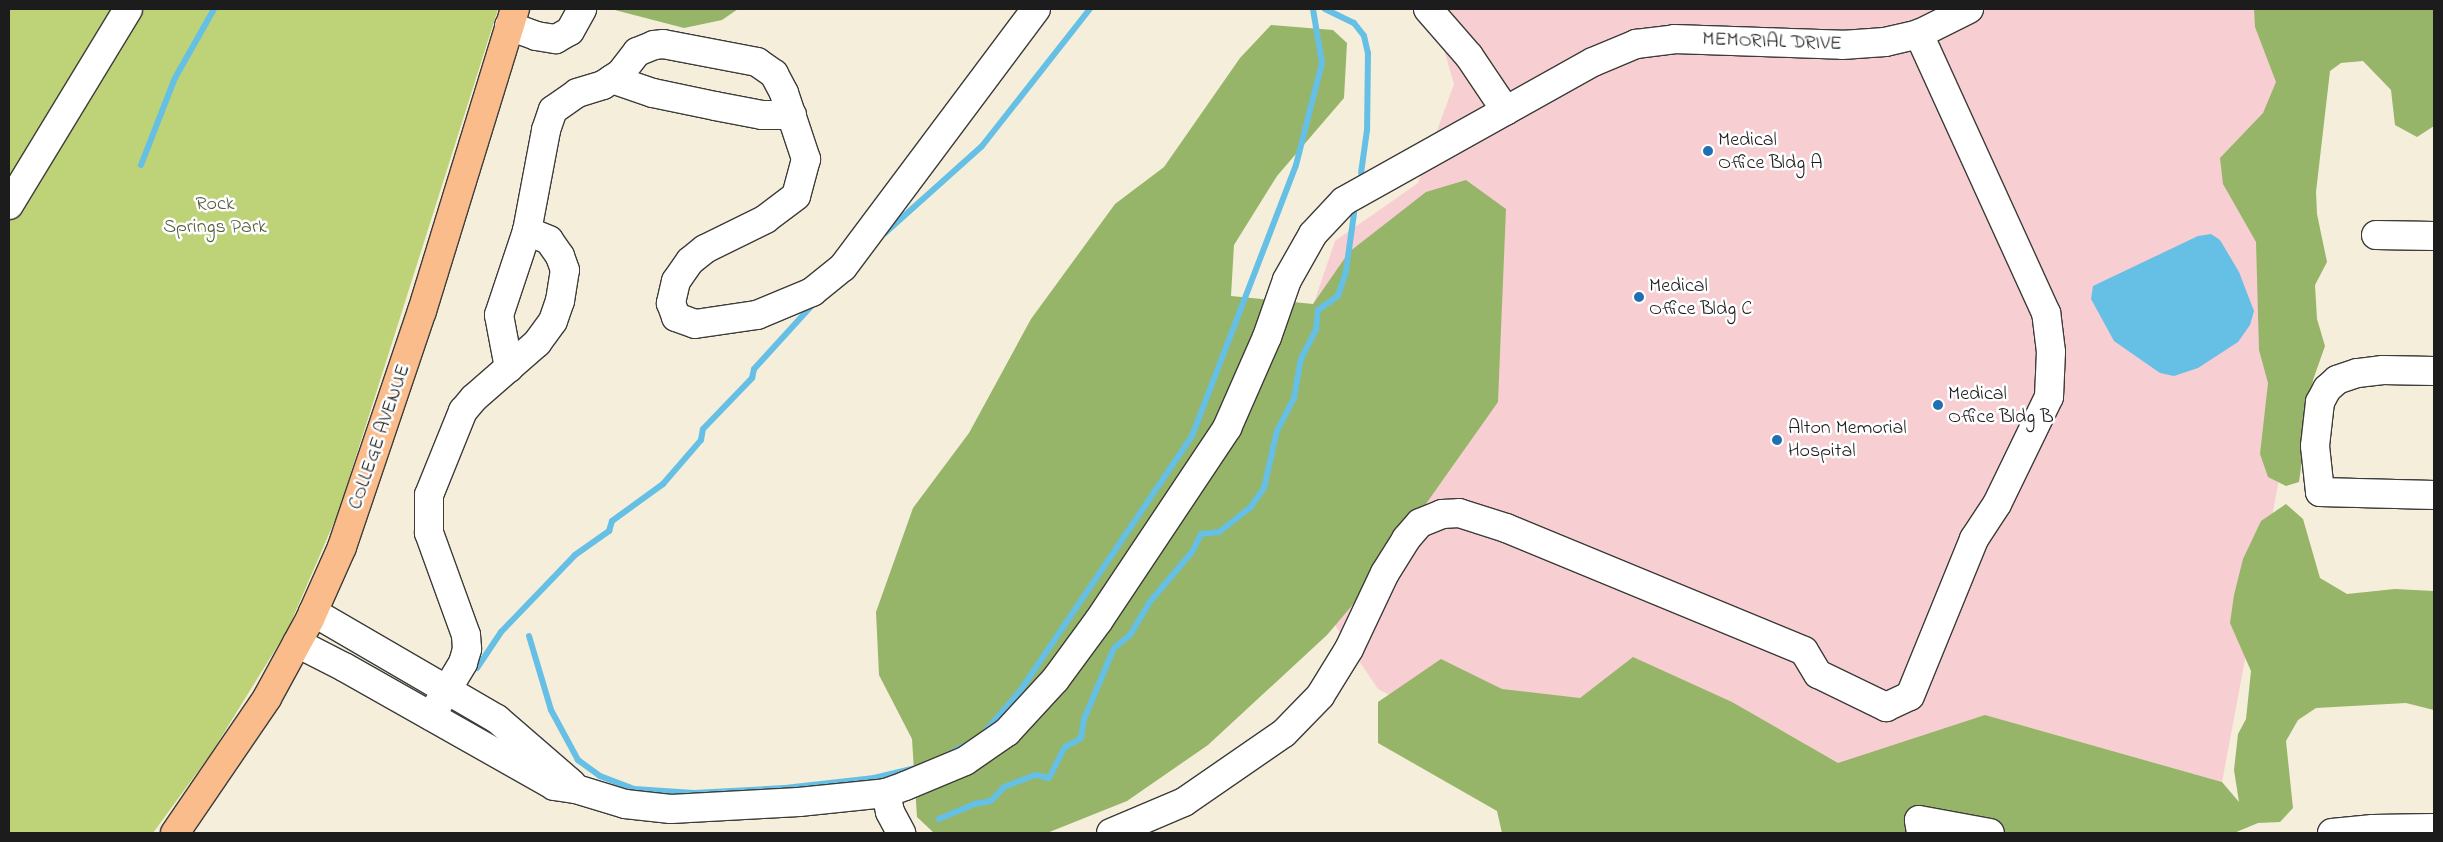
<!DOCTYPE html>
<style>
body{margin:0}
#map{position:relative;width:2443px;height:842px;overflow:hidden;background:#f5eedb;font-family:"Indie Flower",sans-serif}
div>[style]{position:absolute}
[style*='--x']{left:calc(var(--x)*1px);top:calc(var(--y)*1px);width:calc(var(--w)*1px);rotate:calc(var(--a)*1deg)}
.built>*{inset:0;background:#f7cfd3}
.green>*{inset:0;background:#bed377}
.forest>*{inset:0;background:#96b568}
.water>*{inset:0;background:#66bfe4}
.stream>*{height:6px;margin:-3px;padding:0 3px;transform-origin:3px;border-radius:3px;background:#66bfe4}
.roads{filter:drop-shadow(1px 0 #3d3c39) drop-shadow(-1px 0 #3d3c39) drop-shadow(0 1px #3d3c39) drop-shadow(0 -1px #3d3c39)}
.minor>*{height:28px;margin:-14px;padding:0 14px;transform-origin:14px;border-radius:14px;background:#fff}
.major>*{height:28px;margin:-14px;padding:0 14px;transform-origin:14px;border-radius:14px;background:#f9bc8a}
.dots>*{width:14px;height:14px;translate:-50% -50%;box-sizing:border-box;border:2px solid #fff;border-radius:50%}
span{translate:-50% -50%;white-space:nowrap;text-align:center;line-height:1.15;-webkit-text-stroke:5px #fff;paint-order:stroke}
.street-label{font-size:20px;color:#1c1c1c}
.poi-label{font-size:20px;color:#1c1c1c}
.left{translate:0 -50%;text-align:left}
.park-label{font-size:20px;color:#555c3c}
.frame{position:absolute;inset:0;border:10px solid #1c1c1c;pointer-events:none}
</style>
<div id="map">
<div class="built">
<div style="clip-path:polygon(1432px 9px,2307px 9px,2297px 384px,2222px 782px,1985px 715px,1925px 795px,1495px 749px,1378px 689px,1248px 496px,1335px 241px,1418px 183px,1454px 84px)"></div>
</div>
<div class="green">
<div style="clip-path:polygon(9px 9px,498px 9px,338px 513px,288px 629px,212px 752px,153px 833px,9px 833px)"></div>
</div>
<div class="forest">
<div style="clip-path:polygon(611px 9px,738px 9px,722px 20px,684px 28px)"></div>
<div style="clip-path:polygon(2254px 9px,2434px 9px,2434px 126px,2417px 137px,2395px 125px,2391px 90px,2363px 61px,2341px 63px,2330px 71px,2316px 192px,2317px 214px,2327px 262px,2315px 285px,2317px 319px,2325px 346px,2313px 380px,2299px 482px,2286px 486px,2268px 477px,2260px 454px,2268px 383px,2259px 350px,2256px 242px,2223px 184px,2220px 158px,2263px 113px,2276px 82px,2255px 27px)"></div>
<div style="clip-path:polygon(1271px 25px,1333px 30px,1347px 43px,1344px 98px,1277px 176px,1234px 245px,1231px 296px,1313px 304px,1349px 252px,1426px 192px,1466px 180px,1506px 209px,1498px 402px,1423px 508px,1400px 549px,1327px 635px,1208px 745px,1127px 801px,1047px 833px,934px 833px,917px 817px,912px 739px,879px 675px,876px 612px,913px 508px,969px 433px,1031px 319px,1115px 204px,1164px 167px,1240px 58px)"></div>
<div style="clip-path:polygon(2286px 504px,2303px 519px,2320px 578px,2347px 594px,2395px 589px,2434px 591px,2434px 710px,2406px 703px,2316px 708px,2298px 720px,2286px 741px,2293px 808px,2280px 822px,2258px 823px,2234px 833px,1502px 833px,1497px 811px,1378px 743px,1378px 702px,1441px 659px,1502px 689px,1580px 698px,1633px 657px,1732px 702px,1838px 763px,1985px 715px,2222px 782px,2239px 802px,2234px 770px,2238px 734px,2246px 719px,2251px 671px,2230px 623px,2234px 595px,2243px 559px,2261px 521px)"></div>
</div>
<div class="water">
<div style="clip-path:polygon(2211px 234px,2220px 240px,2239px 272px,2254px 311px,2250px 325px,2238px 342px,2198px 368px,2174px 376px,2160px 373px,2114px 341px,2091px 299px,2093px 286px,2198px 236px)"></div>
</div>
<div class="stream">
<div style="--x:1325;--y:9;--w:32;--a:26"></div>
<div style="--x:1354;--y:23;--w:16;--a:52"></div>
<div style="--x:1364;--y:36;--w:17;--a:77"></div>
<div style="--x:1368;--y:53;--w:77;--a:90.7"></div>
<div style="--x:1367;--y:130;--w:43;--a:97.9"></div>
<div style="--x:141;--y:165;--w:93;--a:-68.7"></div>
<div style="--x:175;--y:78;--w:79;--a:-60.5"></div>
<div style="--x:885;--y:233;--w:130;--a:-41.9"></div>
<div style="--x:982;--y:146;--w:174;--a:-51.8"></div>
<div style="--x:529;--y:636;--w:77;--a:73.4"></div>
<div style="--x:551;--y:710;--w:57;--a:61.6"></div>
<div style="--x:578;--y:760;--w:27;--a:36"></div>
<div style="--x:600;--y:776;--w:36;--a:21"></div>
<div style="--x:634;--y:789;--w:60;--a:3.8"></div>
<div style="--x:694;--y:793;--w:91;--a:-3.1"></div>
<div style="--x:785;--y:788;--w:90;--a:-6.4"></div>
<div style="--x:874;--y:778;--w:42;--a:-13.7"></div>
<div style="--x:477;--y:668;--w:43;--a:-56.3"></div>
<div style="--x:501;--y:632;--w:107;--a:-46.1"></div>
<div style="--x:575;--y:555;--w:42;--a:-35.2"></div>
<div style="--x:609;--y:531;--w:10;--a:-73"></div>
<div style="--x:612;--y:521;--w:63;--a:-36"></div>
<div style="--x:663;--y:484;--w:58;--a:-49.2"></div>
<div style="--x:701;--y:440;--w:11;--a:-80"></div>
<div style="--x:703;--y:429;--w:71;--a:-46.1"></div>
<div style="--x:752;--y:378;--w:9;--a:-77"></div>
<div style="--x:754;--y:369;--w:89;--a:-47.7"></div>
<div style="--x:982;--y:735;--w:58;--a:-49.2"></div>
<div style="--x:1020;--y:691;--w:308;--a:-56"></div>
<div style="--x:1192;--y:436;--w:290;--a:-69"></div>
<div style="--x:1296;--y:165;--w:105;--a:-75.7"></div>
<div style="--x:1322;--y:63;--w:55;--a:-99.5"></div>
<div style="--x:949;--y:754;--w:23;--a:-29"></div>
<div style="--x:939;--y:819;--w:38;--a:-23"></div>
<div style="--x:974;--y:804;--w:17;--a:-10"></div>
<div style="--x:991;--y:801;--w:19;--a:-47"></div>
<div style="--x:1004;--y:787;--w:34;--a:-21"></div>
<div style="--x:1036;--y:775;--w:13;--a:13"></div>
<div style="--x:1049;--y:778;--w:35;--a:-63"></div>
<div style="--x:1065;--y:747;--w:18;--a:-29"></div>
<div style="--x:1081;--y:738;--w:19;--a:-81"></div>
<div style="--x:1084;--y:719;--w:77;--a:-67.1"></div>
<div style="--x:1114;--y:648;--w:21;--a:-39"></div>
<div style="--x:1130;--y:635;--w:37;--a:-59"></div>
<div style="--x:1149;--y:603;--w:67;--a:-49.9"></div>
<div style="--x:1192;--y:552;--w:20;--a:-63"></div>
<div style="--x:1201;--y:534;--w:18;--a:-6"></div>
<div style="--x:1219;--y:532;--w:39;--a:-38"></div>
<div style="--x:1250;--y:508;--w:24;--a:-55"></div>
<div style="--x:1264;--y:488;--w:58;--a:-77.2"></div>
<div style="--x:1277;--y:431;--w:37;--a:-63"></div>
<div style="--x:1294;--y:398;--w:40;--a:-80"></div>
<div style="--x:1301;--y:359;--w:34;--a:-63"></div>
<div style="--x:1316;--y:329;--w:19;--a:-84"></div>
<div style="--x:1318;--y:310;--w:24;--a:-35"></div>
<div style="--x:1338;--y:296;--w:26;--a:-72"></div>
<div style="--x:1346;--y:271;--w:59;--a:-82.1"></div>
</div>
<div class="roads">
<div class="minor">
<div style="--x:1428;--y:9;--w:62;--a:48.9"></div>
<div style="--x:1469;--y:56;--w:66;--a:56.1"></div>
<div style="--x:509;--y:26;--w:29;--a:20"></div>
<div style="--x:536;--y:36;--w:20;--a:9"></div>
<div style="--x:556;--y:39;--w:16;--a:-30"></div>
<div style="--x:570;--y:31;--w:25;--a:-61"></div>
<div style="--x:612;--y:79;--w:43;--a:18.9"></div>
<div style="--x:653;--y:93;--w:63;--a:11.8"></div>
<div style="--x:715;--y:106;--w:48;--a:10.8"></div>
<div style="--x:762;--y:115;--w:30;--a:0"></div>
<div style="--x:9;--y:205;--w:229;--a:-58.7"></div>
<div style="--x:2376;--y:235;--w:58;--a:1"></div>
<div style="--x:509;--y:368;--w:54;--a:-100.7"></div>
<div style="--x:499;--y:315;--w:89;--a:-71.6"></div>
<div style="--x:2434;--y:371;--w:51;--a:-178.9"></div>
<div style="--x:2383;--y:370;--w:26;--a:173"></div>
<div style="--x:2357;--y:373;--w:21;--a:161"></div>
<div style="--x:2337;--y:380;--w:13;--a:138"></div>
<div style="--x:2327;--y:389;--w:15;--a:118"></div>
<div style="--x:2320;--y:402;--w:44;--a:96.5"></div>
<div style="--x:2315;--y:446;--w:46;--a:83.8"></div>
<div style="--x:2320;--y:492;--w:114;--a:1.5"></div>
<div style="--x:313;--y:612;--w:213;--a:30.2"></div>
<div style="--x:497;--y:719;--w:99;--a:40.9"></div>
<div style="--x:297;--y:643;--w:53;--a:27.1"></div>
<div style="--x:344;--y:667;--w:241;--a:29.5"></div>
<div style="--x:554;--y:786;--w:22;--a:8"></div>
<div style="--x:576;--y:789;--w:51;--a:17"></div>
<div style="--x:625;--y:804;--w:46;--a:6.2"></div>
<div style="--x:671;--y:809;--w:128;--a:-3.1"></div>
<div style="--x:799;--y:802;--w:87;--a:-5.9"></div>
<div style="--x:886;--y:793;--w:20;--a:-20"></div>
<div style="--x:905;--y:786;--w:65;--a:-22.6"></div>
<div style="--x:965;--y:761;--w:51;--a:-34.6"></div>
<div style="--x:1007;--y:732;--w:71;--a:-47.3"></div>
<div style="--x:1055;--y:680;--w:74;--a:-53.7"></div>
<div style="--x:1099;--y:620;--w:231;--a:-56.3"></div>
<div style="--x:1227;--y:428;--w:99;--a:-66.3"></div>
<div style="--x:1267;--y:337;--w:60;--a:-70.7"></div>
<div style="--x:1287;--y:280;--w:53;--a:-60.5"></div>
<div style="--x:1313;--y:234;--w:45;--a:-46.8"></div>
<div style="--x:1344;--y:201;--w:285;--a:-29.2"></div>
<div style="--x:1593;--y:62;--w:47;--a:-22.7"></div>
<div style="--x:1636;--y:44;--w:38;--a:-7"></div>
<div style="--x:1674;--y:39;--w:168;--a:2"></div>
<div style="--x:1842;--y:45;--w:43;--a:-4"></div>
<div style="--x:1885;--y:42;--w:35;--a:-13"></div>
<div style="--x:1919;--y:34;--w:56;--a:-26.6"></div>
<div style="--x:431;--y:716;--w:62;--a:-58.9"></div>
<div style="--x:463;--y:663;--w:15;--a:-74"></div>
<div style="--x:467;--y:649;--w:14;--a:-94"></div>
<div style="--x:466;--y:635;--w:109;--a:-109.9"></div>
<div style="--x:429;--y:533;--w:38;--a:-90"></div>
<div style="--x:429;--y:495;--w:91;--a:-68"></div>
<div style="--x:463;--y:411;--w:17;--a:-50"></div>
<div style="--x:474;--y:398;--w:84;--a:-41.1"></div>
<div style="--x:537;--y:343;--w:27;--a:-54"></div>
<div style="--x:553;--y:321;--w:21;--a:-71"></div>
<div style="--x:560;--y:301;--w:31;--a:-81"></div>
<div style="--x:565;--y:270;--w:15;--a:-110"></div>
<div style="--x:560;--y:256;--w:19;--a:-125"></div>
<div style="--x:549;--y:240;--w:24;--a:-158"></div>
<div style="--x:527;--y:231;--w:103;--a:-79.3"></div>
<div style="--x:546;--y:130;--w:21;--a:-71"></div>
<div style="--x:553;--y:110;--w:29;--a:-35"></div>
<div style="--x:577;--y:93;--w:27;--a:-17"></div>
<div style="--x:603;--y:85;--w:20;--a:-33"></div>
<div style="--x:620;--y:74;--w:28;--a:-52"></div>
<div style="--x:637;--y:52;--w:18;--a:-22"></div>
<div style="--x:654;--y:45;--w:9;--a:-6"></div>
<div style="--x:663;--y:44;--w:96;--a:10.8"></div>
<div style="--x:757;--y:62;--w:21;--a:35"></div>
<div style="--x:774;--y:74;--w:21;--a:62"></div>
<div style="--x:784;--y:93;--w:70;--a:71.6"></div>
<div style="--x:806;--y:159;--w:38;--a:105"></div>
<div style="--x:796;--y:196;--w:38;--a:143"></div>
<div style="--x:766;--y:219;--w:68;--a:153.8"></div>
<div style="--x:705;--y:249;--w:19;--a:141"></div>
<div style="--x:690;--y:261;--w:24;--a:125"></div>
<div style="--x:676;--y:281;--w:23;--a:103"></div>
<div style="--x:671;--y:303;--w:15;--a:70"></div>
<div style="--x:676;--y:317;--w:20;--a:20"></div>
<div style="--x:695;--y:324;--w:63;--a:-8.3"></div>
<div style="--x:757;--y:315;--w:60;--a:-22.7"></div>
<div style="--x:812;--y:292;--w:40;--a:-39"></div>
<div style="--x:843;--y:267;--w:322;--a:-53.2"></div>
<div style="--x:886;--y:793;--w:19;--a:78"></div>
<div style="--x:890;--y:812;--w:24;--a:62"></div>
<div style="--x:1111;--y:833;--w:79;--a:-23"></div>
<div style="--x:1184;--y:802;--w:121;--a:-34.6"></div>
<div style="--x:1284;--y:733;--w:52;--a:-45.8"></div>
<div style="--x:1320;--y:696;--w:55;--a:-58.3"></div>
<div style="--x:1349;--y:649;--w:84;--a:-64.7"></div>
<div style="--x:1385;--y:573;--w:40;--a:-58"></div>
<div style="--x:1406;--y:539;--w:21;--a:-49"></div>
<div style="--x:1420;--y:523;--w:24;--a:-22"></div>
<div style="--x:1442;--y:514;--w:17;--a:-3"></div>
<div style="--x:1459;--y:513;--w:49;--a:17.7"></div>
<div style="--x:1506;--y:528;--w:322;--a:22.4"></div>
<div style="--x:1804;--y:651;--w:27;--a:59"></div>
<div style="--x:1818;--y:674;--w:76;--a:25.9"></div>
<div style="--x:1886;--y:707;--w:26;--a:-25"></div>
<div style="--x:1910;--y:696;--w:170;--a:-67.8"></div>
<div style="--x:1974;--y:539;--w:42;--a:-56.7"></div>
<div style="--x:1997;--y:504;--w:119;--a:-64.1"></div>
<div style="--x:2049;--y:397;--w:45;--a:-87.5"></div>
<div style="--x:2051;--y:352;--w:39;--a:-97"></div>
<div style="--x:2046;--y:313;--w:307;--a:-114.5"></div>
<div style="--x:1921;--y:833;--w:13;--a:-99"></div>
<div style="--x:1919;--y:820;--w:72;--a:10.4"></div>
<div style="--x:2332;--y:833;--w:41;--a:-5.6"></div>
<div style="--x:2373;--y:829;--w:61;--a:-0.9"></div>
</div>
<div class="major">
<div style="--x:175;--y:833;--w:163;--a:-55.7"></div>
<div style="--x:267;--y:698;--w:90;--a:-61.4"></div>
<div style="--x:310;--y:619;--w:79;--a:-66"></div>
<div style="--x:342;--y:547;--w:249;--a:-71.3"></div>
<div style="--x:422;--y:311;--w:316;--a:-72.9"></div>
</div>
</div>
<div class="dots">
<div style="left:1708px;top:151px;background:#1f6fb2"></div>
<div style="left:1639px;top:297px;background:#1f6fb2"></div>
<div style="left:1938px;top:405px;background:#1f6fb2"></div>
<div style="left:1777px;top:440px;background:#1f6fb2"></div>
</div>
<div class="street-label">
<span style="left:1772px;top:42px;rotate:2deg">MEMORIAL DRIVE</span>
<span style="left:380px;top:437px;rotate:-71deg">COLLEGE AVENUE</span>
</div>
<div class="poi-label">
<span class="left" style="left:1718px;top:152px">Medical<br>Office Bldg A</span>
<span class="left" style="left:1649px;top:298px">Medical<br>Office Bldg C</span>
<span class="left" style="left:1948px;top:406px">Medical<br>Office Bldg B</span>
<span class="left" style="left:1788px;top:440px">Alton Memorial<br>Hospital</span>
</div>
<div class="park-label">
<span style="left:215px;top:216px">Rock<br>Springs Park</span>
</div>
<div class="frame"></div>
</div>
